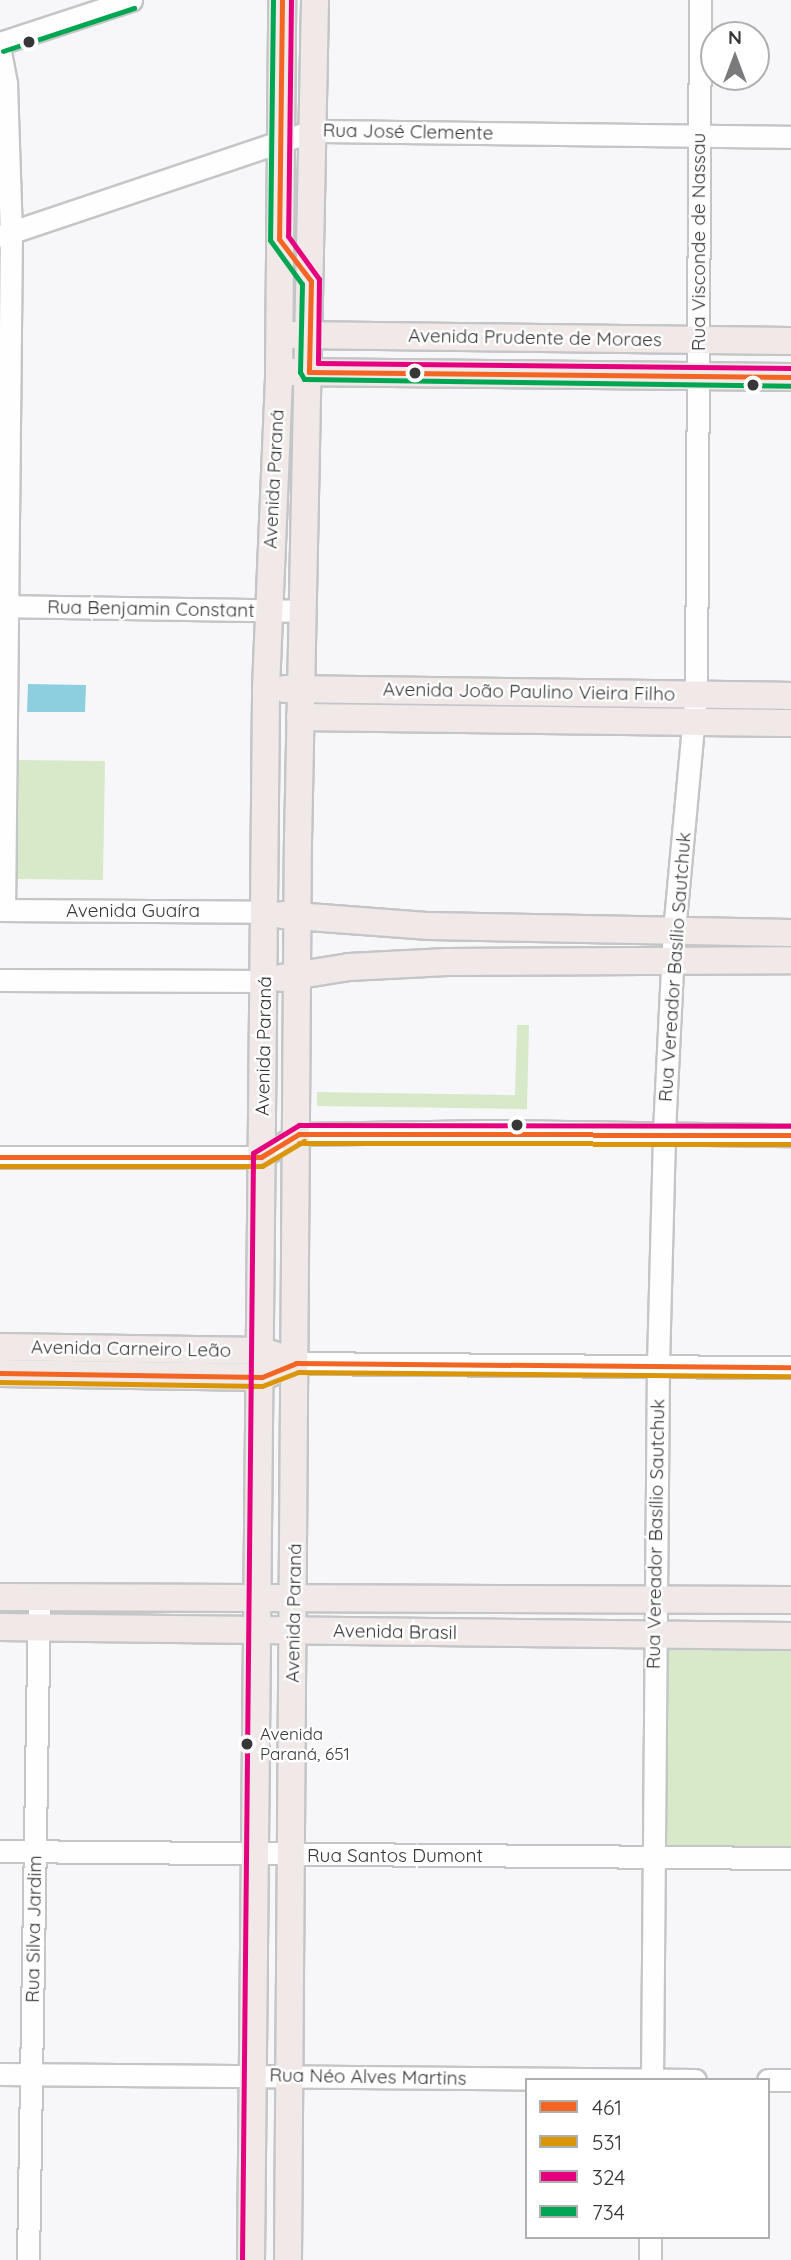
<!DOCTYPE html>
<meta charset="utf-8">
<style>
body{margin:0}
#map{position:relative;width:791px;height:2260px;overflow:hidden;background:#f7f7f9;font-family:Quicksand,sans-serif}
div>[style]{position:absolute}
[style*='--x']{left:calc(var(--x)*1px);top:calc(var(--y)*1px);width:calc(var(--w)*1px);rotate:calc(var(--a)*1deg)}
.green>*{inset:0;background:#d7e9c9}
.water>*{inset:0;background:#8dcfde}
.roads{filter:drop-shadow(2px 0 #c4c5c6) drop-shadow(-2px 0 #c4c5c6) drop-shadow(0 2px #c4c5c6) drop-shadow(0 -2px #c4c5c6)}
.minor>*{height:21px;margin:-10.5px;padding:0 10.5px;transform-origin:10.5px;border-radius:10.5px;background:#fefefe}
.major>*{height:26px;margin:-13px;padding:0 13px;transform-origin:13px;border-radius:13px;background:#f0e9e8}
.bus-1>*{height:5px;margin:-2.5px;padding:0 2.5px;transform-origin:2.5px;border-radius:2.5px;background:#f26522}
.bus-2>*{height:5px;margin:-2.5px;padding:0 2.5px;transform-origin:2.5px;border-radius:2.5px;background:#da9508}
.bus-3>*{height:5px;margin:-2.5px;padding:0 2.5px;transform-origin:2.5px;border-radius:2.5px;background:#e5007d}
.bus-4>*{height:5px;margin:-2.5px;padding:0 2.5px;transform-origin:2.5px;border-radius:2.5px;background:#00a651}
.dots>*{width:19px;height:19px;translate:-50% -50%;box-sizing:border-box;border:4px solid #fff;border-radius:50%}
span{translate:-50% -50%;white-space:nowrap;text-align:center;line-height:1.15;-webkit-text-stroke:5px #fff;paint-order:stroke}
.bus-label{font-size:17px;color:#373738}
.left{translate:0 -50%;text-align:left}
.street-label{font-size:19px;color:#373738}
.legend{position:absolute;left:525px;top:2078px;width:245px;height:161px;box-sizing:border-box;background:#fff;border:2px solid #afafaf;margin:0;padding:9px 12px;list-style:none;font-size:21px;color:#373738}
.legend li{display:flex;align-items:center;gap:14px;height:35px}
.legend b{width:35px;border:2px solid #afafaf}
.north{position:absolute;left:700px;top:21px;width:70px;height:70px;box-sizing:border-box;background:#fff;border:2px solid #afafaf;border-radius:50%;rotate:0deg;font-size:19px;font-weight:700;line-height:28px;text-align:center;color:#373738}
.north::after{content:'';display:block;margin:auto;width:24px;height:32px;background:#7a7a7c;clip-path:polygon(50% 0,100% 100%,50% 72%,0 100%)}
</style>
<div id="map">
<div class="green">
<div style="clip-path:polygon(19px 760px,105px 761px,103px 880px,17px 879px)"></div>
<div style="clip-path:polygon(517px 1025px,529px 1025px,527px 1109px,317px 1106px,317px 1092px,515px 1095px)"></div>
<div style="clip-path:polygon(0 1604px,39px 1604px,257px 1622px,0 1621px)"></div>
<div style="clip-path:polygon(654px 1634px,791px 1636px,791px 1858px,654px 1858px)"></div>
</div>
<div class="water">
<div style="clip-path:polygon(28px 684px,86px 685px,85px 712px,27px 712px)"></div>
</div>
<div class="roads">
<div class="minor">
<div style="--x:0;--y:43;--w:138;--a:-18.2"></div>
<div style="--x:0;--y:52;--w:33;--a:79"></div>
<div style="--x:6;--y:84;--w:148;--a:88.1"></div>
<div style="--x:11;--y:232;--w:678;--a:90.59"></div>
<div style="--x:0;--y:236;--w:329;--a:-18.6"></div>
<div style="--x:312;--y:131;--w:479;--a:0.7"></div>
<div style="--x:0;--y:606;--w:302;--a:0.9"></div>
<div style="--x:0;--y:910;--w:266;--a:0.4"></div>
<div style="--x:0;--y:980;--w:266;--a:0.2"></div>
<div style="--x:0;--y:1157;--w:261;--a:0"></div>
<div style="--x:261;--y:1157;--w:44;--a:-31.2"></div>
<div style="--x:299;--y:1134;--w:195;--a:-0.9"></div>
<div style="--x:494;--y:1131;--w:297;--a:0.8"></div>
<div style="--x:296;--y:1363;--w:495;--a:0.5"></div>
<div style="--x:0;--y:1851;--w:791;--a:0.51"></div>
<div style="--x:0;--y:2074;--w:695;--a:0.49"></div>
<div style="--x:652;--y:2080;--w:715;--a:-89.52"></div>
<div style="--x:658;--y:1365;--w:233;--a:-88.5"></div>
<div style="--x:664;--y:1132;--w:201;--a:-87.2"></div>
<div style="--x:674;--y:931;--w:237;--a:-84.7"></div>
<div style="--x:696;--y:695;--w:695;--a:-89.67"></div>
<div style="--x:768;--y:2080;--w:23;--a:0"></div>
<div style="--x:28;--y:2260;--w:662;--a:-89.05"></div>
<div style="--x:650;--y:2260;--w:23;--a:-90"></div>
</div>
<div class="major">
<div style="--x:295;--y:335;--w:496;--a:0.7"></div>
<div style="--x:291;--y:372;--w:500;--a:0.57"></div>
<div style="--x:285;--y:689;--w:506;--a:0.79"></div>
<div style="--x:300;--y:717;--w:491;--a:0.7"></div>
<div style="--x:282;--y:915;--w:148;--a:4.3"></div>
<div style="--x:430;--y:926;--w:361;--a:1.1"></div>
<div style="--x:281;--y:978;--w:69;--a:-9.2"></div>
<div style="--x:349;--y:967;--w:98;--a:-2.9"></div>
<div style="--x:447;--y:962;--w:344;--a:-0.3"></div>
<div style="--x:0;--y:1347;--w:262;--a:0.9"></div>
<div style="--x:262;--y:1351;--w:16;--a:18"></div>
<div style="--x:0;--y:1373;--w:262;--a:0.9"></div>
<div style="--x:262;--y:1377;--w:14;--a:-25"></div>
<div style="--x:0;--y:1597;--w:791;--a:0.22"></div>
<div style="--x:0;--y:1627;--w:791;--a:0.65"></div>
<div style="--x:251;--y:2260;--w:1572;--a:-89.45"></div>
<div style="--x:266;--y:688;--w:316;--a:-87.6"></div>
<div style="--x:279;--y:372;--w:372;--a:-89.5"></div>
<div style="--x:288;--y:2260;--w:1418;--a:-89.6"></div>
<div style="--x:298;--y:842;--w:842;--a:-88.84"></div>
</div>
</div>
<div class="bus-1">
<div style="--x:282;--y:0;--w:239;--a:90.7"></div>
<div style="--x:279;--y:239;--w:53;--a:52.7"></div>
<div style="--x:311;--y:281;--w:91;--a:91.3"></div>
<div style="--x:309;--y:372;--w:482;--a:0.6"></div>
<div style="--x:299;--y:1134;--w:492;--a:0.1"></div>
<div style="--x:0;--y:1157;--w:261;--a:0"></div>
<div style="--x:261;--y:1157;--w:44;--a:-31.2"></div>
<div style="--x:0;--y:1373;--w:262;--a:0.9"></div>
<div style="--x:262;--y:1377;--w:37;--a:-22"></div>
<div style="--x:296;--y:1363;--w:495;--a:0.5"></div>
</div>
<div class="bus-2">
<div style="--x:299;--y:1143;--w:492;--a:0.1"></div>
<div style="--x:0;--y:1166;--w:262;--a:0"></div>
<div style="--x:262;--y:1166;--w:49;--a:-30.8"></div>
<div style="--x:0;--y:1382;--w:262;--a:0.9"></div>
<div style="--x:262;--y:1386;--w:39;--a:-21"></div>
<div style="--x:298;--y:1372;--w:493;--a:0.5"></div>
</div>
<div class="bus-3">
<div style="--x:291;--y:0;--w:236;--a:90.7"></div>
<div style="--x:288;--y:236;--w:53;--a:54.2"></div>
<div style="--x:319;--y:279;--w:84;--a:90.7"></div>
<div style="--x:318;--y:363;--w:473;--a:0.6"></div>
<div style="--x:242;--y:2260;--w:1107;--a:-89.43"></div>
<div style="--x:253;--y:1153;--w:54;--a:-31.3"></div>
<div style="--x:299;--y:1125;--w:492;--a:0.1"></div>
</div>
<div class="bus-4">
<div style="--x:273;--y:0;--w:240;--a:90.7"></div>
<div style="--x:270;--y:240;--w:54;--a:54"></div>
<div style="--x:302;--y:284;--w:88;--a:91.3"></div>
<div style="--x:300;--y:372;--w:8;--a:60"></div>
<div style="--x:304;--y:379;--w:487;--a:0.8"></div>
<div style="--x:3;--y:51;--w:138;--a:-18.2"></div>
</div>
<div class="dots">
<div style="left:29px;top:42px;background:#373738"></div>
<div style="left:415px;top:373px;background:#373738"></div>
<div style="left:753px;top:385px;background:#373738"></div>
<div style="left:517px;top:1125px;background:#373738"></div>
<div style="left:247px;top:1744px;background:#373738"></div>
</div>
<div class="bus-label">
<span class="left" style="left:260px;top:1744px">Avenida<br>Paraná, 651</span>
</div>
<div class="street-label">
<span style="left:408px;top:132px;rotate:1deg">Rua José Clemente</span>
<span style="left:699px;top:242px;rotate:-90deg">Rua Visconde de Nassau</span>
<span style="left:535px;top:338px;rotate:1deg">Avenida Prudente de Moraes</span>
<span style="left:274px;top:479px;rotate:-87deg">Avenida Paraná</span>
<span style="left:151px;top:609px;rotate:1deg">Rua Benjamin Constant</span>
<span style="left:529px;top:692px;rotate:1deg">Avenida João Paulino Vieira Filho</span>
<span style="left:133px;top:911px">Avenida Guaíra</span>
<span style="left:675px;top:967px;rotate:-86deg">Rua Vereador Basílio Sautchuk</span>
<span style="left:264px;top:1046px;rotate:-89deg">Avenida Paraná</span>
<span style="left:131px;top:1349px;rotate:1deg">Avenida Carneiro Leão</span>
<span style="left:656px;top:1534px;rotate:-89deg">Rua Vereador Basílio Sautchuk</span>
<span style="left:294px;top:1613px;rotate:-89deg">Avenida Paraná</span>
<span style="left:395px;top:1632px;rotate:1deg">Avenida Brasil</span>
<span style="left:395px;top:1856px">Rua Santos Dumont</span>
<span style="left:34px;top:1929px;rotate:-89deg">Rua Silva Jardim</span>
<span style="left:368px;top:2077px;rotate:1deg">Rua Néo Alves Martins</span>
</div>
<ul class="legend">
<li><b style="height:9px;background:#f26522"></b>461</li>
<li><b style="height:9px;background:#da9508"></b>531</li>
<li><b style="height:9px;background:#e5007d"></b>324</li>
<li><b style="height:9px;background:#00a651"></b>734</li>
</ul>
<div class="north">N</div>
</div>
